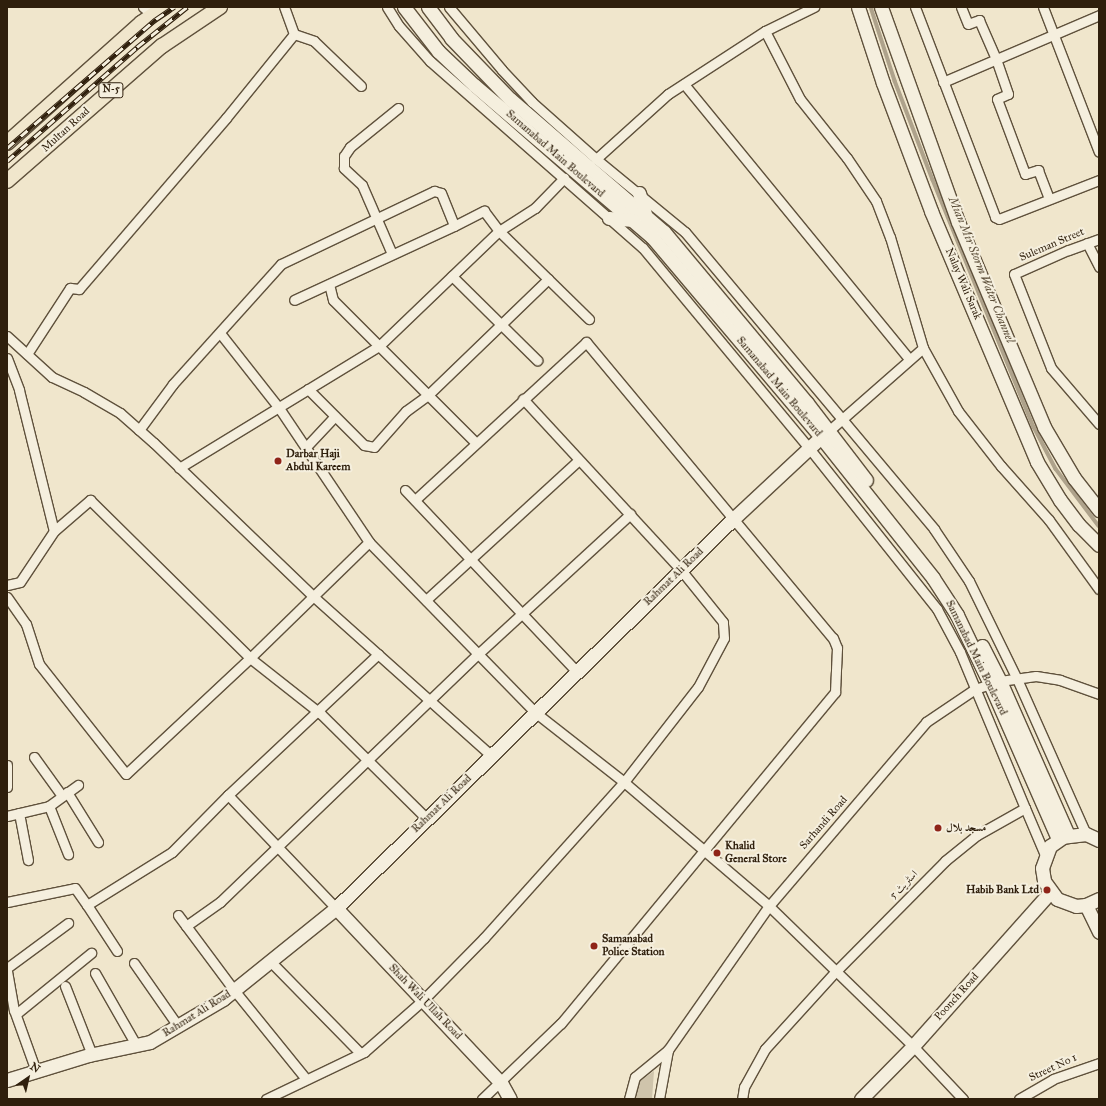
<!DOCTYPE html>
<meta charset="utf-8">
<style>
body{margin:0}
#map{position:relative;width:1106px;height:1106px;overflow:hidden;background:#f0e6cc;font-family:"IM FELL Great Primer",Amiri,serif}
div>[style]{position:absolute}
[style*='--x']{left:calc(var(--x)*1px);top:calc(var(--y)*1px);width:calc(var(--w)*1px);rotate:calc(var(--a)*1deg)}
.green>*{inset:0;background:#cfc4ab}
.stream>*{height:3.5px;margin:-1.75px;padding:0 1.75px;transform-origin:1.75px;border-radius:1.75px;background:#aea28b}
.roads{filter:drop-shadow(1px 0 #5f513c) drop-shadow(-1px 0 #5f513c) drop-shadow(0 1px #5f513c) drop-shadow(0 -1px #5f513c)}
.street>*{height:9px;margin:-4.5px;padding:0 4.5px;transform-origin:4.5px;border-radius:4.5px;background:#f5efde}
.secondary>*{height:13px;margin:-6.5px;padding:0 6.5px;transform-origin:6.5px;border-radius:6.5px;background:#f5efde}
.primary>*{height:14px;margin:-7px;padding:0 7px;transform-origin:7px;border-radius:7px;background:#f0e6cc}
.rail>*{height:4.5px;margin-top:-2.25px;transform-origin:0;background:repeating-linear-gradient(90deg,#f5efde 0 9px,#2f1f0c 0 18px);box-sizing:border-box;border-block:1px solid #2f1f0c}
.dots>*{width:11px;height:11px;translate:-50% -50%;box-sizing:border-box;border:2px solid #f5efde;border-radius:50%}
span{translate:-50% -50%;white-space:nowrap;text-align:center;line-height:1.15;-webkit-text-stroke:4px #f5efde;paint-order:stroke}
.shield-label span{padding:1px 3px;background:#f5efde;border:1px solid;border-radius:3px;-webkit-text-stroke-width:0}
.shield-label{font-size:10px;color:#2f1f0c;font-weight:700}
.street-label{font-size:11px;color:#2f1f0c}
.poi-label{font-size:11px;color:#2f1f0c;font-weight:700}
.left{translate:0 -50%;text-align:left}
.right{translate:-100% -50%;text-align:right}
.water-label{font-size:12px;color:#5b4d38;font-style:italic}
.frame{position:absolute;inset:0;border:8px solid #2f1f0c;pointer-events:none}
.north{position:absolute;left:8px;top:1058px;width:40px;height:40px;-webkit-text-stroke:3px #f5efde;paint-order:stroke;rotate:34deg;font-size:11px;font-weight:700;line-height:16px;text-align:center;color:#2f1f0c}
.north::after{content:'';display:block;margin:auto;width:14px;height:18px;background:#2f1f0c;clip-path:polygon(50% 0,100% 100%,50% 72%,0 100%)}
</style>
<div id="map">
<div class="green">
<div style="clip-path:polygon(654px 1071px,652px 1099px,635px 1099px,639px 1082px)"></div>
</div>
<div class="stream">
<div style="--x:871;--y:7;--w:78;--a:72"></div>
<div style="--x:895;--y:81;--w:106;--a:69"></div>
<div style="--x:933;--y:180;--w:267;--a:67.8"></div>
<div style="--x:1034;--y:427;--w:47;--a:62.4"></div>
<div style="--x:1056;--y:469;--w:71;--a:53"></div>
</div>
<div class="roads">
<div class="street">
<div style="--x:143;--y:7;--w:13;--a:39"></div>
<div style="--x:387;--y:7;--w:22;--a:58"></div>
<div style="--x:399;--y:26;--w:47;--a:48.5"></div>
<div style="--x:430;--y:61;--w:283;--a:41.3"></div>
<div style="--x:643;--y:248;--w:260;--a:50.3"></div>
<div style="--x:809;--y:448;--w:206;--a:51.5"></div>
<div style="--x:937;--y:609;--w:49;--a:61.9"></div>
<div style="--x:960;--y:652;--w:169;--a:67.4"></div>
<div style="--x:1025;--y:808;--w:55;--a:150.6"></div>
<div style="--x:977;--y:835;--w:41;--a:140.9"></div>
<div style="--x:945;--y:861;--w:156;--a:134.7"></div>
<div style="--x:835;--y:972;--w:104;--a:132.3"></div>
<div style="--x:765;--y:1049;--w:43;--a:118.9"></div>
<div style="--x:744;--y:1087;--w:12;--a:99"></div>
<div style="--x:449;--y:7;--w:82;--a:49.9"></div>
<div style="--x:502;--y:70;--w:44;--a:46.8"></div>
<div style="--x:532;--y:102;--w:86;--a:41.7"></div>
<div style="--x:596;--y:159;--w:115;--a:39.4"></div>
<div style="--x:685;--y:232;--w:388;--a:50"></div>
<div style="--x:934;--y:529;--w:63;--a:56.1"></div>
<div style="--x:969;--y:581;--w:109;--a:63.9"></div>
<div style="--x:1017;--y:679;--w:170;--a:66"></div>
<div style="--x:915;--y:7;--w:225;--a:69.1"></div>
<div style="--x:995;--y:217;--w:4;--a:27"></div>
<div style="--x:999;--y:219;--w:107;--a:-21.3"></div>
<div style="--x:961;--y:7;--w:18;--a:68"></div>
<div style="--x:968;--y:24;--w:12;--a:-20"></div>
<div style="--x:979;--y:20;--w:43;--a:66.4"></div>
<div style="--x:996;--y:59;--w:37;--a:71"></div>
<div style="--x:1008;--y:94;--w:12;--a:156"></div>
<div style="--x:997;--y:99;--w:80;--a:69.5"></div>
<div style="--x:1025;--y:174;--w:14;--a:-17"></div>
<div style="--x:1038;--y:170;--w:31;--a:69"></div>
<div style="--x:1043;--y:7;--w:155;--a:68.9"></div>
<div style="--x:765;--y:31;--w:76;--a:62.8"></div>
<div style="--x:800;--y:99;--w:75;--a:51.5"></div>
<div style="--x:847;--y:158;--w:52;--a:56"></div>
<div style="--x:876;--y:201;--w:39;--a:69"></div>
<div style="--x:890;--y:237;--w:116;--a:73.4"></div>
<div style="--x:294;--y:34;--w:21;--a:19"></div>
<div style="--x:314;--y:41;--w:65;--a:43.8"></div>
<div style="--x:943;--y:82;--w:170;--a:-23.2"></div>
<div style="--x:684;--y:84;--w:355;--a:50.7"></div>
<div style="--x:596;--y:159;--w:97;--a:-42.1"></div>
<div style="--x:668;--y:94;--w:116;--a:-33"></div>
<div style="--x:765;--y:31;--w:55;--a:-26.1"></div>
<div style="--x:454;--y:226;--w:34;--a:-27"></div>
<div style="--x:484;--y:211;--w:25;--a:53"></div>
<div style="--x:499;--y:231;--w:43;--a:-32.6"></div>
<div style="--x:535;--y:208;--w:42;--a:-46"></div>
<div style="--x:1099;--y:239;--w:33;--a:160"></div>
<div style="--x:1068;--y:250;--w:59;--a:156"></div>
<div style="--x:1014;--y:274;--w:101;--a:68.5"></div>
<div style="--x:1051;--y:368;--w:74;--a:49.4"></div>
<div style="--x:1087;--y:243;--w:27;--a:63"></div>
<div style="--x:392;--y:254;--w:75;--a:-113.5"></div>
<div style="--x:362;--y:185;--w:25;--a:-137"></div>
<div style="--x:344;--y:168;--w:12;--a:-90"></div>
<div style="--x:344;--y:156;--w:11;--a:-56"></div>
<div style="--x:350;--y:147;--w:62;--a:-39.1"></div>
<div style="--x:452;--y:276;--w:120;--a:44.7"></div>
<div style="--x:220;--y:333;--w:95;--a:51.8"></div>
<div style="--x:279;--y:408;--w:161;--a:56.1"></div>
<div style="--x:369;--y:542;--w:239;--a:45.7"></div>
<div style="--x:536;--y:713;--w:112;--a:38.1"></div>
<div style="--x:624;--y:782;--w:191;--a:40.5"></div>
<div style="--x:769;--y:906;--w:201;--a:44.2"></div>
<div style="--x:913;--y:1046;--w:73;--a:46.7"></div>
<div style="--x:7;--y:336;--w:61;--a:42.3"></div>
<div style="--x:52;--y:377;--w:35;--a:25"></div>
<div style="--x:84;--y:392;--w:42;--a:30.3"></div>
<div style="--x:120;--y:413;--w:45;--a:41.4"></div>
<div style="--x:154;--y:443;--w:222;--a:43.9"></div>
<div style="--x:314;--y:597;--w:239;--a:41.8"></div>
<div style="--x:27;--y:354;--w:79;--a:-56.9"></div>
<div style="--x:70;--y:288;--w:9;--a:6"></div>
<div style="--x:79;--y:289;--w:225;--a:-49.3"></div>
<div style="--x:226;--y:118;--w:108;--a:-51"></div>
<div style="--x:294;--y:34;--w:29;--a:-110"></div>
<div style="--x:7;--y:358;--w:34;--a:69"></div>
<div style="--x:19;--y:390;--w:145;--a:76.1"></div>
<div style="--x:308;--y:389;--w:79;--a:45"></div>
<div style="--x:364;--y:445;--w:10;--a:11"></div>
<div style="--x:374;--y:447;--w:48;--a:-48.4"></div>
<div style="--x:406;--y:411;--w:27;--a:-36"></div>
<div style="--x:428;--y:395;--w:167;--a:-44"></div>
<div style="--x:139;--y:430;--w:57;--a:-53.5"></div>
<div style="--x:173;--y:384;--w:161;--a:-48"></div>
<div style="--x:281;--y:264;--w:170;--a:-25.5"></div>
<div style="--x:434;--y:191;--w:7;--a:16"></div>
<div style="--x:441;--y:193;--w:35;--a:68"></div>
<div style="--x:454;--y:226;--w:176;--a:155.2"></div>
<div style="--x:824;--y:435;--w:132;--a:-41.3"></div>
<div style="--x:923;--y:348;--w:72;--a:60.9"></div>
<div style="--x:958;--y:411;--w:70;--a:52"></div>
<div style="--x:1001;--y:466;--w:72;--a:48.4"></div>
<div style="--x:1049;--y:520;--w:85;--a:54.1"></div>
<div style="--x:476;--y:443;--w:137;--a:-135"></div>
<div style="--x:379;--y:346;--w:166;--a:-43.8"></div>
<div style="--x:499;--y:231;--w:126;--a:44.4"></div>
<div style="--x:306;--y:447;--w:42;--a:-46.9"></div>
<div style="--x:179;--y:468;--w:234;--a:-31.4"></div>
<div style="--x:379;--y:346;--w:65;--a:-135"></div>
<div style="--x:333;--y:300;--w:16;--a:-104"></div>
<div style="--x:405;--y:490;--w:250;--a:46.6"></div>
<div style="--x:415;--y:500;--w:233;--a:-42.7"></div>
<div style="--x:586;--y:342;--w:386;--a:50.2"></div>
<div style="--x:833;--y:638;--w:11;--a:68"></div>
<div style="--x:837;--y:648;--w:44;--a:92.6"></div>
<div style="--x:835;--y:692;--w:430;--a:129.6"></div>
<div style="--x:561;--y:1023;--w:110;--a:136.1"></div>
<div style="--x:7;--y:585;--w:13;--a:-13"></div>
<div style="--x:20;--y:582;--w:61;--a:-56.3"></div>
<div style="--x:54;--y:531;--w:48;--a:-40.7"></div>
<div style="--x:90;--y:500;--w:225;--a:44.6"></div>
<div style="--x:250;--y:658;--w:90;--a:38.3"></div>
<div style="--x:321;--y:714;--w:149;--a:44.7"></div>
<div style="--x:7;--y:597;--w:33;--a:55"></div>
<div style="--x:26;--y:624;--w:42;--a:72"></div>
<div style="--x:39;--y:664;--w:140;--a:51.7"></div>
<div style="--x:126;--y:774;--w:170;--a:-43.1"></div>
<div style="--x:250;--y:658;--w:166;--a:-44.3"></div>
<div style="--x:426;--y:600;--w:207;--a:-42.5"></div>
<div style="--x:34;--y:757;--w:48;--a:54.3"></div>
<div style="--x:7;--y:765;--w:22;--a:90"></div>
<div style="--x:67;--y:792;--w:59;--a:58.2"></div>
<div style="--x:228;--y:795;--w:156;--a:46.3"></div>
<div style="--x:49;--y:806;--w:52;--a:68.4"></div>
<div style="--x:1025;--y:808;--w:51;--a:66.9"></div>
<div style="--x:19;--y:813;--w:48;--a:79.2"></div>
<div style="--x:7;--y:816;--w:43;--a:-13.4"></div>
<div style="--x:49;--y:806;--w:36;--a:-36"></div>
<div style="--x:7;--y:902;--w:69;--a:-11.6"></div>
<div style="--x:75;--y:888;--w:21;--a:55"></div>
<div style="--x:87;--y:905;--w:100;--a:-31.9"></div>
<div style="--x:172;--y:852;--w:80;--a:-45.5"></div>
<div style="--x:228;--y:795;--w:206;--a:-43.2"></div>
<div style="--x:87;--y:905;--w:55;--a:56.9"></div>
<div style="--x:178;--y:915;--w:94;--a:53.3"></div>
<div style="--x:234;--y:990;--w:114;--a:51"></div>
<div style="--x:186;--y:926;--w:42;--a:-35.2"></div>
<div style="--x:220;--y:902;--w:358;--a:-43.9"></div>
<div style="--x:478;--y:654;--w:207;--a:-42.6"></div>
<div style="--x:270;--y:961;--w:129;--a:45.6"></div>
<div style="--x:134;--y:963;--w:77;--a:55.1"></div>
<div style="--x:7;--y:968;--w:76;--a:-36.4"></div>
<div style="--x:7;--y:971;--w:40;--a:80"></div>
<div style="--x:14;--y:1010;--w:65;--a:70.2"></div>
<div style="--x:95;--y:973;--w:83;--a:60.3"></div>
<div style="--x:65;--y:986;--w:74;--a:68.6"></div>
<div style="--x:16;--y:1014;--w:97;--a:-39.1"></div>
<div style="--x:266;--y:1099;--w:109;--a:-25.6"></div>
<div style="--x:364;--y:1052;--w:79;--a:-41.4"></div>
<div style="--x:423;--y:1000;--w:87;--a:-45.5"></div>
<div style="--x:484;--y:938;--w:210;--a:-48.1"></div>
<div style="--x:624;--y:782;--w:120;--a:-52.1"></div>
<div style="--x:698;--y:687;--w:55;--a:-62"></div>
<div style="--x:724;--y:638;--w:16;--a:-94"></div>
<div style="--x:723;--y:622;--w:67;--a:-128.9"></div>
<div style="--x:681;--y:570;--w:233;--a:-132.7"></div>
<div style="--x:629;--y:1099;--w:23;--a:-75"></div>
<div style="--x:635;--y:1077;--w:43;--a:-39.3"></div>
<div style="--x:659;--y:1099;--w:50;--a:-79.6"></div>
<div style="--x:668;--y:1050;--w:176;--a:-55"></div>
<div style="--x:769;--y:906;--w:242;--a:-49.5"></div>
<div style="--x:926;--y:722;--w:59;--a:-34"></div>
<div style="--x:975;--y:689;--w:26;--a:-18"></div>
<div style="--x:1000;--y:681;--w:36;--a:-8"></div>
<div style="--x:1036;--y:676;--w:24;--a:9"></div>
<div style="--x:1060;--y:680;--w:41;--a:19.7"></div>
<div style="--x:1019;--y:1099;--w:39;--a:-30"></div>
<div style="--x:1053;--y:1079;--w:49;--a:-19.2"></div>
</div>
<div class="secondary">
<div style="--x:404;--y:7;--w:56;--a:52.3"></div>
<div style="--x:438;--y:51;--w:50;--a:43.4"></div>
<div style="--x:474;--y:85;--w:234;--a:40.5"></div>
<div style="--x:652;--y:237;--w:262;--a:49.8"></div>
<div style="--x:821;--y:437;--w:180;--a:51.5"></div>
<div style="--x:933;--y:578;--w:44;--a:57"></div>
<div style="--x:957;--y:615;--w:76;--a:64.4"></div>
<div style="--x:990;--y:684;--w:169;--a:66.3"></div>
<div style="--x:428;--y:7;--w:39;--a:53"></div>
<div style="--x:451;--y:38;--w:85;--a:46"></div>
<div style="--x:510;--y:99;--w:203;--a:40.8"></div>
<div style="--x:664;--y:232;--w:223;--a:50.1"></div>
<div style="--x:807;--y:403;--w:97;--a:52.5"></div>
<div style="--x:858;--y:7;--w:80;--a:71.8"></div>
<div style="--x:883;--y:83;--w:137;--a:69.4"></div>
<div style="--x:931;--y:211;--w:272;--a:67.1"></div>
<div style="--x:1037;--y:462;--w:44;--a:58.8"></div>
<div style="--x:1060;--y:500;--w:31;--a:53"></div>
<div style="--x:1079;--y:525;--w:28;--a:45"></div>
<div style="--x:881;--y:7;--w:228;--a:70.3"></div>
<div style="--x:958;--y:222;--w:222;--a:67.2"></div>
<div style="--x:1044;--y:427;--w:59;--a:59.5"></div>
<div style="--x:1074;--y:478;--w:41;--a:52"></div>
<div style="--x:639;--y:193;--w:25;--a:74"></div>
<div style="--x:609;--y:218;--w:24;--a:5"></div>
<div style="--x:982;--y:646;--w:39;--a:63"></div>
<div style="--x:1000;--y:681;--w:168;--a:66.2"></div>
<div style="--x:1099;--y:840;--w:14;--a:-155"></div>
<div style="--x:1086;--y:834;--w:23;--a:173"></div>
<div style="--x:1063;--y:837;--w:16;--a:145"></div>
<div style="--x:1050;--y:846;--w:23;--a:110"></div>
<div style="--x:1042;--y:868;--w:13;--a:81"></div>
<div style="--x:1044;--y:881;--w:22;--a:54"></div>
<div style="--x:1057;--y:899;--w:20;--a:20"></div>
<div style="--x:1076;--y:906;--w:10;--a:-6"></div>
<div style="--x:1086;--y:905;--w:14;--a:-25"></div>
<div style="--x:1086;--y:905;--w:30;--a:64"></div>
<div style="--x:336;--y:908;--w:241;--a:46.7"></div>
<div style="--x:501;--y:1083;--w:18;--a:61"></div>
<div style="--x:7;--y:1080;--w:86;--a:-17"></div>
<div style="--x:89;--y:1055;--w:62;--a:-12"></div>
<div style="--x:150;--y:1042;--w:85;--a:-30.5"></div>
<div style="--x:223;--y:999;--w:145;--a:-38.8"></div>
<div style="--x:336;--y:908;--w:556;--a:-44.42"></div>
<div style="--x:733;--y:519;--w:120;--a:-43"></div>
<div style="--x:861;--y:1099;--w:74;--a:-45.5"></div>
<div style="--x:913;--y:1046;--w:206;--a:-48.3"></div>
</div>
<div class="primary">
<div style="--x:7;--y:143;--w:180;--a:-41.8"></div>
<div style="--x:141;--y:23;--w:29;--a:-34"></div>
<div style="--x:7;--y:181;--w:206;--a:-41.1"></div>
<div style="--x:162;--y:46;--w:70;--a:-33.9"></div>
</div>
</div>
<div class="rail">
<div style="--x:7;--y:148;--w:197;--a:-40.9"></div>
<div style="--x:156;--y:19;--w:22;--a:-34"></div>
<div style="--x:7;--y:161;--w:173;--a:-41.2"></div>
<div style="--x:137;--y:47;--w:64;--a:-38.7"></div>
</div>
<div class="dots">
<div style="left:278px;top:461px;background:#8f2418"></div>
<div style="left:938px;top:828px;background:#8f2418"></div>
<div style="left:717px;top:853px;background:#8f2418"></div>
<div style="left:1047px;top:890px;background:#8f2418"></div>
<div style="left:594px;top:946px;background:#8f2418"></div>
</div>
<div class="shield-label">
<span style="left:111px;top:90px">N-5</span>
</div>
<div class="street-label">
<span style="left:66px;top:130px;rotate:-42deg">Multan Road</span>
<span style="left:555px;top:154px;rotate:41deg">Samanabad Main Boulevard</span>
<span style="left:1052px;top:245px;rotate:-23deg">Suleman Street</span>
<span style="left:963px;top:284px;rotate:67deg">Nalay Wali Sarak</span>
<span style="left:779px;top:387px;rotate:50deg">Samanabad Main Boulevard</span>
<span style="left:674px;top:577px;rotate:-44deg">Rahmat Ali Road</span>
<span style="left:976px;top:658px;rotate:64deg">Samanabad Main Boulevard</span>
<span style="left:442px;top:804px;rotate:-44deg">Rahmat Ali Road</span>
<span style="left:824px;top:823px;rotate:-49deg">Sarhandi Road</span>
<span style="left:904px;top:885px;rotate:-45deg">اسٹریٹ 5</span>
<span style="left:957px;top:997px;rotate:-48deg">Poonch Road</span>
<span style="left:425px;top:1002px;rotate:46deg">Shah Wali Ullah Road</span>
<span style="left:197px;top:1014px;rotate:-32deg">Rahmat Ali Road</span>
<span style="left:1053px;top:1068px;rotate:-25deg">Street No 1</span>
</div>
<div class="poi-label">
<span class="left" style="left:286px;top:461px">Darbar Haji<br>Abdul Kareem</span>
<span class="left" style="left:946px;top:828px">مسجد بلال</span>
<span class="left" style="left:725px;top:853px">Khalid<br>General Store</span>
<span class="right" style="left:1039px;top:890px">Habib Bank Ltd</span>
<span class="left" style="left:602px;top:946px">Samanabad<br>Police Station</span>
</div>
<div class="water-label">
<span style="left:981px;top:270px;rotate:68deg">Mian Mir Storm Water Channel</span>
</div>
<div class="frame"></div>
<div class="north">N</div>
</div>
